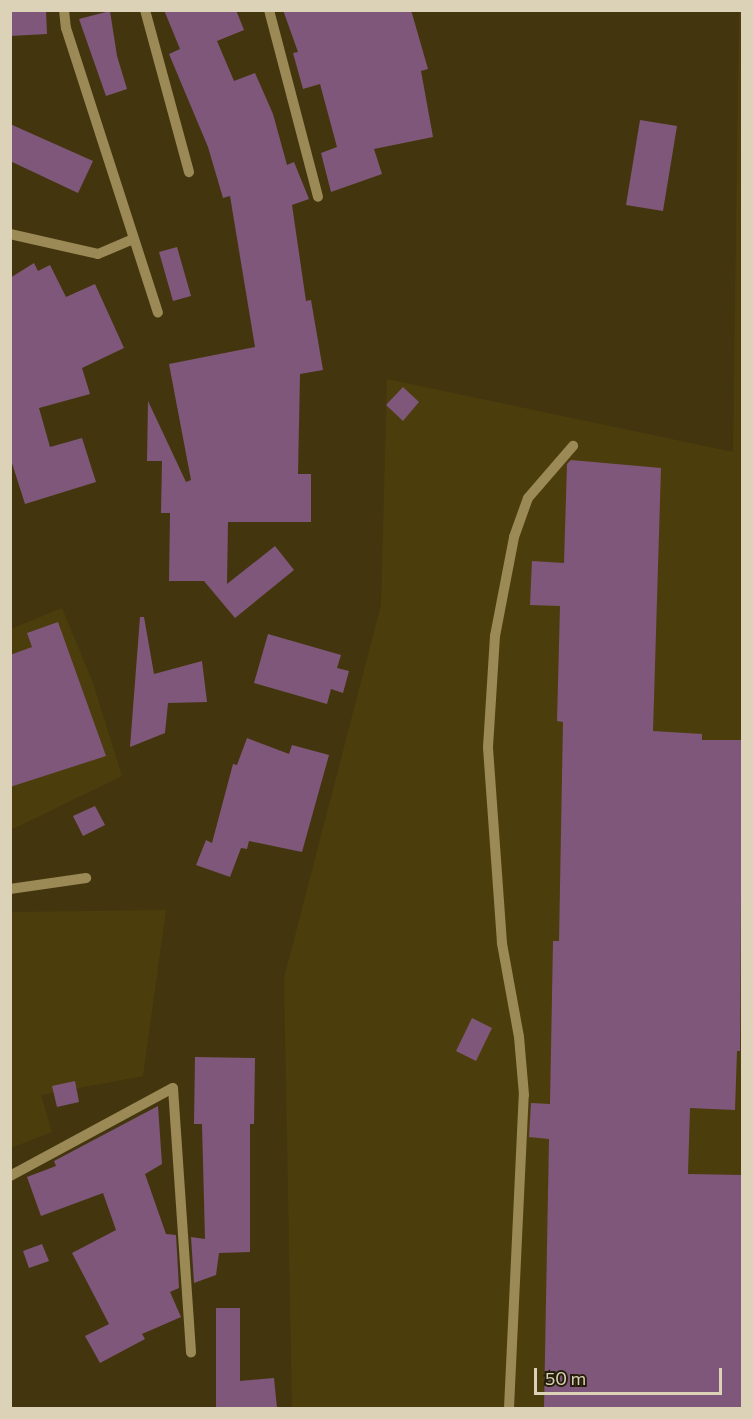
<!DOCTYPE html>
<style>
body{margin:0}
#map{position:relative;width:753px;height:1419px;overflow:hidden;background:#43360e;font-family:Commissioner,sans-serif}
div>[style]{position:absolute}
[style*='--x']{left:calc(var(--x)*1px);top:calc(var(--y)*1px);width:calc(var(--w)*1px);rotate:calc(var(--a)*1deg)}
.built>*{inset:0;background:#4c3d0d}
.building>*{inset:0;background:#7f577a}
.minor>*{height:10px;margin:-5px;padding:0 5px;transform-origin:5px;border-radius:5px;background:#9b8956}
span{translate:-50% -50%;white-space:nowrap;text-align:center;line-height:1.15;-webkit-text-stroke:4.5px #251e09;paint-order:stroke}
.frame{position:absolute;inset:0;border:12px solid #dbd2b7;pointer-events:none}
.scale{position:absolute;left:534px;top:1368px;width:188px;height:27px;box-sizing:border-box;border:3px solid #dbd2b7;border-top:0;padding-left:8px;font-size:18px;line-height:21px;white-space:nowrap;color:#dbd2b7;-webkit-text-stroke:4px #251e09;paint-order:stroke}
</style>
<div id="map">
<div class="built">
<div style="clip-path:polygon(739px 11px,742px 11px,742px 1408px,292px 1408px,284px 978px,381px 605px,387px 379px,733px 452px)"></div>
<div style="clip-path:polygon(62px 608px,93px 683px,122px 776px,11px 830px,11px 629px)"></div>
<div style="clip-path:polygon(166px 910px,143px 1076px,41px 1095px,52px 1132px,11px 1148px,11px 912px)"></div>
</div>
<div class="building">
<div style="clip-path:polygon(10px 10px,46px 10px,47px 34px,10px 36px)"></div>
<div style="clip-path:polygon(164px 10px,236px 10px,244px 30px,217px 41px,234px 81px,255px 73px,273px 114px,287px 165px,294px 162px,309px 199px,292px 205px,306px 301px,311px 300px,323px 370px,300px 374px,298px 474px,311px 474px,311px 522px,228px 522px,227px 584px,275px 546px,294px 570px,235px 618px,204px 581px,169px 581px,170px 513px,161px 513px,162px 461px,147px 461px,148px 401px,186px 482px,191px 480px,169px 364px,255px 347px,230px 196px,223px 198px,208px 147px,169px 54px,180px 49px)"></div>
<div style="clip-path:polygon(283px 10px,411px 10px,428px 69px,421px 71px,433px 137px,374px 149px,382px 174px,331px 192px,321px 153px,337px 147px,320px 84px,303px 89px,293px 53px,298px 52px)"></div>
<div style="clip-path:polygon(110px 11px,117px 56px,127px 89px,106px 96px,79px 19px)"></div>
<div style="clip-path:polygon(640px 120px,677px 126px,663px 211px,626px 205px)"></div>
<div style="clip-path:polygon(10px 124px,93px 161px,78px 193px,10px 161px)"></div>
<div style="clip-path:polygon(177px 247px,191px 296px,173px 301px,159px 252px)"></div>
<div style="clip-path:polygon(34px 263px,38px 271px,50px 265px,66px 297px,95px 284px,124px 348px,82px 368px,90px 394px,39px 408px,50px 447px,82px 438px,96px 482px,25px 504px,10px 457px,10px 278px)"></div>
<div style="clip-path:polygon(403px 387px,419px 402px,403px 421px,386px 405px)"></div>
<div style="clip-path:polygon(571px 460px,661px 468px,653px 731px,702px 734px,702px 740px,742px 740px,740px 1051px,737px 1051px,735px 1110px,690px 1108px,688px 1174px,742px 1175px,742px 1408px,544px 1408px,549px 1139px,529px 1137px,531px 1103px,550px 1104px,553px 941px,559px 941px,563px 722px,557px 721px,560px 606px,530px 605px,532px 561px,564px 563px,567px 464px)"></div>
<div style="clip-path:polygon(140px 617px,144px 617px,154px 674px,202px 661px,207px 702px,168px 703px,165px 733px,130px 747px)"></div>
<div style="clip-path:polygon(58px 622px,106px 756px,10px 787px,10px 655px,32px 647px,27px 633px)"></div>
<div style="clip-path:polygon(268px 634px,341px 655px,337px 668px,349px 671px,343px 693px,331px 689px,327px 704px,254px 683px)"></div>
<div style="clip-path:polygon(247px 738px,289px 754px,292px 745px,329px 755px,302px 852px,249px 841px,247px 849px,241px 848px,230px 877px,196px 865px,206px 840px,212px 843px,233px 764px,237px 765px)"></div>
<div style="clip-path:polygon(95px 806px,105px 825px,83px 836px,73px 816px)"></div>
<div style="clip-path:polygon(472px 1018px,492px 1028px,476px 1061px,456px 1051px)"></div>
<div style="clip-path:polygon(195px 1057px,255px 1058px,254px 1124px,250px 1124px,250px 1252px,219px 1253px,216px 1275px,194px 1283px,191px 1237px,205px 1239px,202px 1124px,194px 1124px)"></div>
<div style="clip-path:polygon(75px 1081px,79px 1102px,57px 1107px,52px 1086px)"></div>
<div style="clip-path:polygon(158px 1106px,162px 1164px,145px 1174px,166px 1234px,176px 1235px,179px 1288px,170px 1292px,181px 1317px,142px 1334px,145px 1339px,100px 1363px,85px 1336px,109px 1324px,72px 1253px,116px 1230px,103px 1193px,41px 1216px,27px 1177px,56px 1166px,54px 1161px)"></div>
<div style="clip-path:polygon(42px 1244px,49px 1261px,29px 1268px,23px 1251px)"></div>
<div style="clip-path:polygon(216px 1308px,240px 1308px,240px 1381px,274px 1378px,277px 1408px,216px 1408px)"></div>
</div>
<div class="minor">
<div style="--x:64;--y:10;--w:18;--a:84"></div>
<div style="--x:66;--y:28;--w:299;--a:72.1"></div>
<div style="--x:145;--y:10;--w:168;--a:74.8"></div>
<div style="--x:269;--y:10;--w:193;--a:75.3"></div>
<div style="--x:10;--y:234;--w:90;--a:12.8"></div>
<div style="--x:98;--y:254;--w:38;--a:-23"></div>
<div style="--x:10;--y:889;--w:77;--a:-8.2"></div>
<div style="--x:10;--y:1176;--w:185;--a:-28.4"></div>
<div style="--x:173;--y:1088;--w:265;--a:86.1"></div>
<div style="--x:509;--y:1408;--w:313;--a:-87.3"></div>
<div style="--x:524;--y:1095;--w:58;--a:-94.9"></div>
<div style="--x:519;--y:1037;--w:96;--a:-100.3"></div>
<div style="--x:502;--y:943;--w:196;--a:-94.1"></div>
<div style="--x:488;--y:747;--w:111;--a:-86.4"></div>
<div style="--x:495;--y:636;--w:101;--a:-79.1"></div>
<div style="--x:514;--y:537;--w:41;--a:-70.3"></div>
<div style="--x:528;--y:498;--w:69;--a:-49.1"></div>
</div>
<div class="frame"></div>
<div class="scale">50 m</div>
</div>
